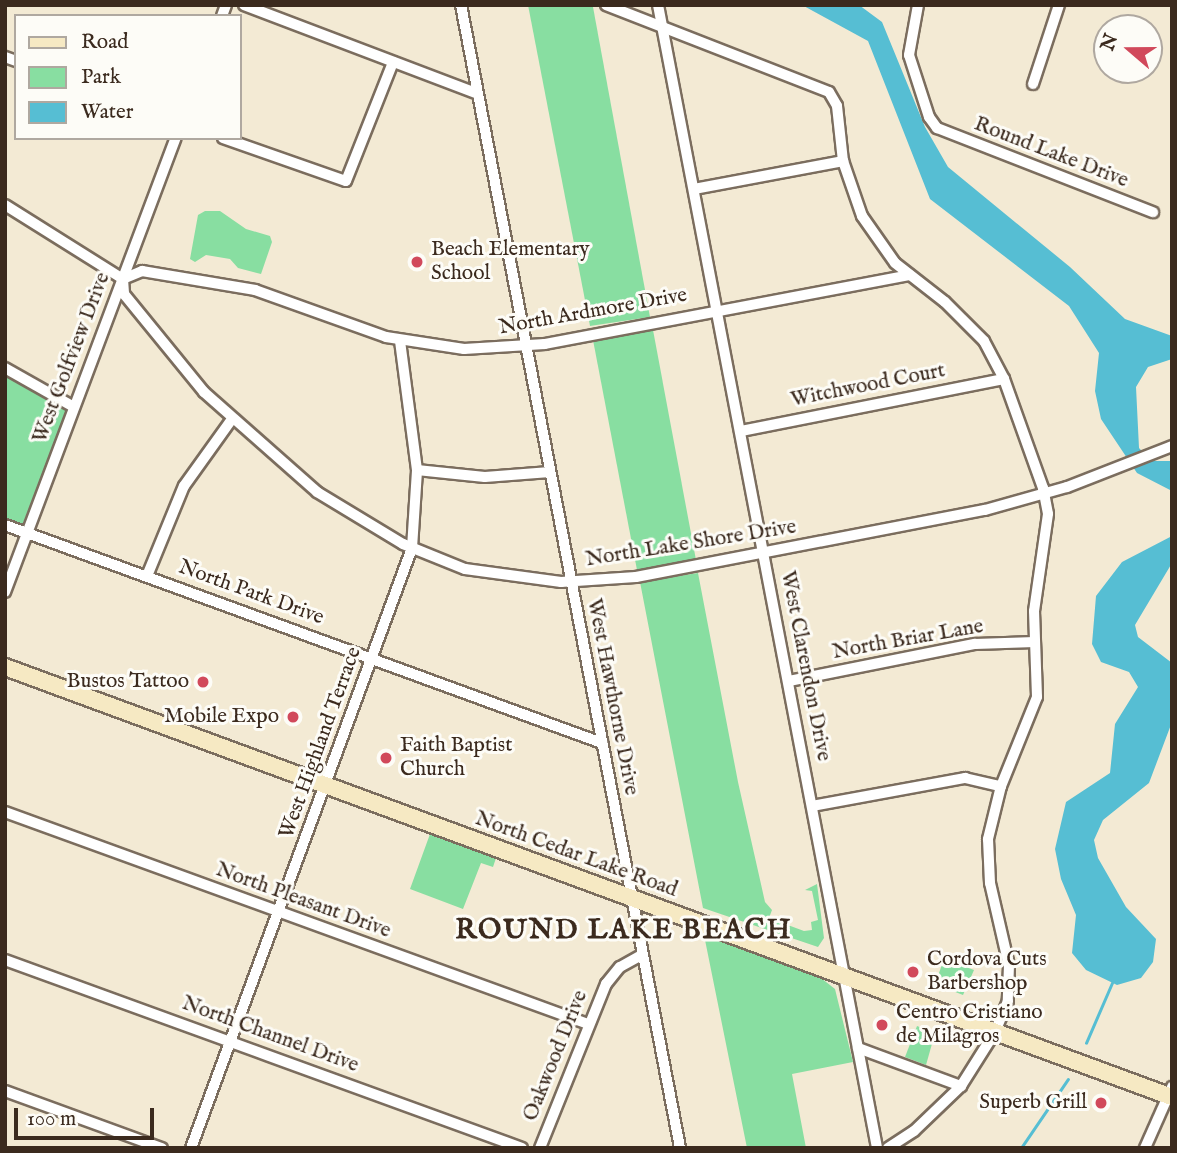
<!DOCTYPE html>
<style>
body{margin:0}
#map{position:relative;width:1177px;height:1153px;overflow:hidden;background:#f3ead4;font-family:"IM FELL English",serif}
div>[style]{position:absolute}
[style*='--x']{left:calc(var(--x)*1px);top:calc(var(--y)*1px);width:calc(var(--w)*1px);rotate:calc(var(--a)*1deg)}
.green>*{inset:0;background:#88dea1}
.water>*{inset:0;background:#56bed3}
.stream>*{height:2.5px;margin:-1.25px;padding:0 1.25px;transform-origin:1.25px;border-radius:1.25px;background:#56bed3}
.roads{filter:drop-shadow(2px 0 #7b6d5e) drop-shadow(-2px 0 #7b6d5e) drop-shadow(0 2px #7b6d5e) drop-shadow(0 -2px #7b6d5e)}
.street>*{height:10px;margin:-5px;padding:0 5px;transform-origin:5px;border-radius:5px;background:#fff}
.secondary>*{height:16px;margin:-8px;padding:0 8px;transform-origin:8px;border-radius:8px;background:#f6e9c3}
.dots>*{width:19px;height:19px;translate:-50% -50%;box-sizing:border-box;border:4px solid #fdfcf7;border-radius:50%}
span{translate:-50% -50%;white-space:nowrap;text-align:center;line-height:1.15;-webkit-text-stroke:6px #fdfcf7;paint-order:stroke}
.street-label{font-size:21px;color:#3b2a1e}
.poi-label{font-size:21px;color:#3b2a1e}
.left{translate:0 -50%;text-align:left}
.right{translate:-100% -50%;text-align:right}
.district-label{font-size:28px;color:#3b2a1e;font-weight:700;letter-spacing:2px}
.frame{position:absolute;inset:0;border:7px solid #3b2a1e;pointer-events:none}
.legend{position:absolute;left:14px;top:14px;width:228px;height:126px;box-sizing:border-box;background:#fdfcf7;border:2px solid #afa8a0;margin:0;padding:9px 12px;list-style:none;font-size:21px;color:#3b2a1e}
.legend li{display:flex;align-items:center;gap:14px;height:35px}
.legend b{width:35px;border:2px solid #afa8a0}
.north{position:absolute;left:1093px;top:14px;width:70px;height:70px;box-sizing:border-box;background:#fdfcf7;border:2px solid #afa8a0;border-radius:50%;rotate:290deg;font-size:19px;font-weight:700;line-height:28px;text-align:center;color:#3b2a1e}
.north::after{content:'';display:block;margin:auto;width:24px;height:32px;background:#d1495b;clip-path:polygon(50% 0,100% 100%,50% 72%,0 100%)}
.scale{position:absolute;left:14px;top:1108px;width:140px;height:32px;box-sizing:border-box;border:4px solid #3b2a1e;border-top:0;padding-left:9px;font-size:21px;line-height:24px;white-space:nowrap;color:#3b2a1e;-webkit-text-stroke:5px #fdfcf7;paint-order:stroke}
</style>
<div id="map">
<div class="green">
<div style="clip-path:polygon(528px 5px,593px 7px,650px 317px,590px 326px)"></div>
<div style="clip-path:polygon(205px 211px,220px 211px,246px 229px,270px 236px,272px 242px,261px 274px,238px 268px,230px 259px,206px 255px,195px 262px,190px 259px,198px 215px)"></div>
<div style="clip-path:polygon(653px 330px,696px 560px,637px 570px,593px 340px)"></div>
<div style="clip-path:polygon(5px 366px,70px 405px,20px 531px,5px 525px)"></div>
<div style="clip-path:polygon(698px 573px,738px 782px,765px 902px,772px 910px,769px 918px,804px 931px,812px 930px,811px 922px,818px 920px,812px 891px,805px 890px,817px 884px,824px 938px,818px 947px,703px 908px,640px 582px)"></div>
<div style="clip-path:polygon(430px 834px,496px 858px,493px 867px,481px 863px,463px 909px,410px 889px)"></div>
<div style="clip-path:polygon(704px 935px,821px 978px,835px 989px,853px 1062px,792px 1074px,806px 1148px,747px 1148px)"></div>
<div style="clip-path:polygon(944px 959px,974px 970px,963px 995px,935px 984px)"></div>
<div style="clip-path:polygon(917px 1026px,935px 1033px,926px 1065px,905px 1057px)"></div>
</div>
<div class="water">
<div style="clip-path:polygon(802px 5px,859px 5px,882px 22px,925px 127px,948px 167px,1070px 267px,1125px 319px,1172px 336px,1172px 359px,1148px 367px,1136px 387px,1139px 448px,1151px 461px,1172px 461px,1172px 491px,1137px 473px,1101px 419px,1095px 391px,1099px 353px,1069px 306px,930px 199px,868px 41px)"></div>
<div style="clip-path:polygon(1172px 536px,1172px 563px,1135px 625px,1138px 637px,1172px 663px,1172px 722px,1149px 783px,1103px 820px,1094px 840px,1098px 858px,1126px 907px,1156px 939px,1153px 962px,1141px 978px,1117px 985px,1086px 970px,1072px 953px,1076px 915px,1061px 879px,1055px 849px,1066px 802px,1110px 773px,1115px 724px,1138px 687px,1129px 672px,1101px 662px,1092px 644px,1096px 596px,1122px 562px)"></div>
</div>
<div class="stream">
<div style="--x:1086;--y:1043;--w:65;--a:-66.6"></div>
<div style="--x:1021;--y:1148;--w:83;--a:-55.7"></div>
</div>
<div class="roads">
<div class="street">
<div style="--x:244;--y:5;--w:250;--a:20.8"></div>
<div style="--x:461;--y:5;--w:1164;--a:79.15"></div>
<div style="--x:606;--y:5;--w:239;--a:21.3"></div>
<div style="--x:829;--y:92;--w:16;--a:60"></div>
<div style="--x:837;--y:106;--w:55;--a:83.8"></div>
<div style="--x:843;--y:161;--w:58;--a:70.9"></div>
<div style="--x:862;--y:216;--w:57;--a:54.9"></div>
<div style="--x:895;--y:263;--w:63;--a:38"></div>
<div style="--x:945;--y:302;--w:55;--a:45"></div>
<div style="--x:984;--y:341;--w:43;--a:62.2"></div>
<div style="--x:1004;--y:379;--w:116;--a:70.3"></div>
<div style="--x:1043;--y:488;--w:26;--a:79"></div>
<div style="--x:1048;--y:514;--w:98;--a:98.2"></div>
<div style="--x:1034;--y:611;--w:86;--a:88"></div>
<div style="--x:1037;--y:697;--w:96;--a:112"></div>
<div style="--x:1001;--y:786;--w:55;--a:103.8"></div>
<div style="--x:988;--y:839;--w:44;--a:87.4"></div>
<div style="--x:990;--y:883;--w:84;--a:77"></div>
<div style="--x:1009;--y:965;--w:36;--a:92"></div>
<div style="--x:1008;--y:1001;--w:34;--a:113"></div>
<div style="--x:995;--y:1032;--w:64;--a:122.2"></div>
<div style="--x:961;--y:1086;--w:65;--a:136.2"></div>
<div style="--x:914;--y:1131;--w:31;--a:147"></div>
<div style="--x:658;--y:5;--w:1164;--a:79.15"></div>
<div style="--x:918;--y:5;--w:51;--a:100.2"></div>
<div style="--x:909;--y:55;--w:65;--a:72.1"></div>
<div style="--x:929;--y:117;--w:14;--a:54"></div>
<div style="--x:937;--y:128;--w:232;--a:21.3"></div>
<div style="--x:222;--y:16;--w:12;--a:-70"></div>
<div style="--x:5;--y:57;--w:12;--a:20"></div>
<div style="--x:1033;--y:84;--w:83;--a:-71.8"></div>
<div style="--x:223;--y:138;--w:130;--a:19.3"></div>
<div style="--x:346;--y:181;--w:128;--a:-68.4"></div>
<div style="--x:694;--y:189;--w:152;--a:-10.6"></div>
<div style="--x:5;--y:205;--w:139;--a:32.1"></div>
<div style="--x:123;--y:279;--w:15;--a:86"></div>
<div style="--x:124;--y:294;--w:127;--a:50.8"></div>
<div style="--x:204;--y:392;--w:151;--a:41.5"></div>
<div style="--x:317;--y:492;--w:100;--a:31.2"></div>
<div style="--x:403;--y:544;--w:67;--a:22"></div>
<div style="--x:465;--y:569;--w:97;--a:7.7"></div>
<div style="--x:561;--y:582;--w:75;--a:-3.8"></div>
<div style="--x:636;--y:577;--w:355;--a:-10.9"></div>
<div style="--x:985;--y:510;--w:85;--a:-15.7"></div>
<div style="--x:1067;--y:487;--w:113;--a:-21.3"></div>
<div style="--x:123;--y:279;--w:21;--a:-23"></div>
<div style="--x:142;--y:271;--w:115;--a:9.5"></div>
<div style="--x:255;--y:290;--w:139;--a:19.7"></div>
<div style="--x:386;--y:337;--w:79;--a:8.7"></div>
<div style="--x:464;--y:349;--w:81;--a:-3.5"></div>
<div style="--x:545;--y:344;--w:371;--a:-10.7"></div>
<div style="--x:5;--y:368;--w:79;--a:29.5"></div>
<div style="--x:741;--y:431;--w:268;--a:-11.2"></div>
<div style="--x:417;--y:470;--w:68;--a:5.9"></div>
<div style="--x:485;--y:477;--w:65;--a:-4.4"></div>
<div style="--x:5;--y:525;--w:636;--a:20.06"></div>
<div style="--x:147;--y:576;--w:97;--a:-67.7"></div>
<div style="--x:184;--y:486;--w:82;--a:-54.4"></div>
<div style="--x:5;--y:592;--w:485;--a:-69.4"></div>
<div style="--x:789;--y:681;--w:190;--a:-11.3"></div>
<div style="--x:975;--y:644;--w:60;--a:-1.9"></div>
<div style="--x:812;--y:806;--w:156;--a:-10.4"></div>
<div style="--x:965;--y:778;--w:37;--a:13"></div>
<div style="--x:5;--y:812;--w:620;--a:19.98"></div>
<div style="--x:5;--y:960;--w:550;--a:19.98"></div>
<div style="--x:858;--y:1048;--w:110;--a:20.3"></div>
<div style="--x:5;--y:1091;--w:167;--a:20"></div>
<div style="--x:191;--y:1148;--w:639;--a:-69.78"></div>
<div style="--x:412;--y:548;--w:78;--a:-86.3"></div>
<div style="--x:417;--y:470;--w:131;--a:-97.5"></div>
<div style="--x:540;--y:1148;--w:177;--a:-68.1"></div>
<div style="--x:606;--y:984;--w:22;--a:-51"></div>
<div style="--x:620;--y:967;--w:26;--a:-29"></div>
<div style="--x:1145;--y:1148;--w:67;--a:-66.1"></div>
</div>
<div class="secondary">
<div style="--x:5;--y:667;--w:1244;--a:20.23"></div>
</div>
</div>
<div class="dots">
<div style="left:417px;top:262px;background:#d1495b"></div>
<div style="left:203px;top:682px;background:#d1495b"></div>
<div style="left:293px;top:717px;background:#d1495b"></div>
<div style="left:386px;top:758px;background:#d1495b"></div>
<div style="left:913px;top:972px;background:#d1495b"></div>
<div style="left:882px;top:1025px;background:#d1495b"></div>
<div style="left:1101px;top:1103px;background:#d1495b"></div>
</div>
<div class="street-label">
<span style="left:1051px;top:153px;rotate:21deg">Round Lake Drive</span>
<span style="left:593px;top:312px;rotate:-10deg">North Ardmore Drive</span>
<span style="left:72px;top:358px;rotate:-69deg">West Golfview Drive</span>
<span style="left:868px;top:386px;rotate:-11deg">Witchwood Court</span>
<span style="left:691px;top:544px;rotate:-9deg">North Lake Shore Drive</span>
<span style="left:251px;top:593px;rotate:20deg">North Park Drive</span>
<span style="left:908px;top:640px;rotate:-10deg">North Briar Lane</span>
<span style="left:805px;top:666px;rotate:79deg">West Clarendon Drive</span>
<span style="left:612px;top:697px;rotate:79deg">West Hawthorne Drive</span>
<span style="left:321px;top:743px;rotate:-70deg">West Highland Terrace</span>
<span style="left:576px;top:855px;rotate:20deg">North Cedar Lake Road</span>
<span style="left:303px;top:901px;rotate:20deg">North Pleasant Drive</span>
<span style="left:270px;top:1035px;rotate:20deg">North Channel Drive</span>
<span style="left:556px;top:1056px;rotate:-68deg">Oakwood Drive</span>
</div>
<div class="poi-label">
<span class="left" style="left:431px;top:262px">Beach Elementary<br>School</span>
<span class="right" style="left:189px;top:682px">Bustos Tattoo</span>
<span class="right" style="left:279px;top:717px">Mobile Expo</span>
<span class="left" style="left:400px;top:758px">Faith Baptist<br>Church</span>
<span class="left" style="left:927px;top:972px">Cordova Cuts<br>Barbershop</span>
<span class="left" style="left:896px;top:1025px">Centro Cristiano<br>de Milagros</span>
<span class="right" style="left:1087px;top:1103px">Superb Grill</span>
</div>
<div class="district-label">
<span style="left:624px;top:931px">ROUND LAKE BEACH</span>
</div>
<div class="frame"></div>
<ul class="legend">
<li><b style="height:9px;background:#f6e9c3"></b>Road</li>
<li><b style="height:19px;background:#88dea1"></b>Park</li>
<li><b style="height:19px;background:#56bed3"></b>Water</li>
</ul>
<div class="north">N</div>
<div class="scale">100 m</div>
</div>
